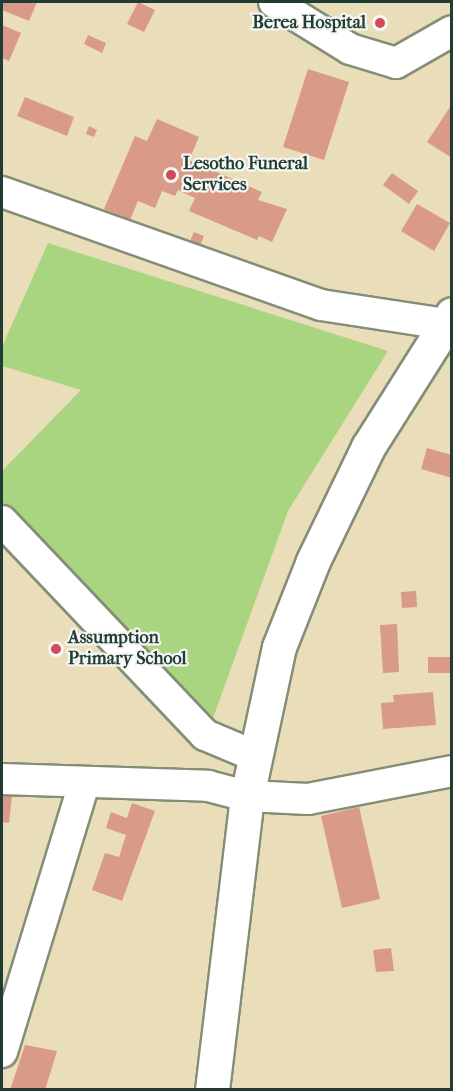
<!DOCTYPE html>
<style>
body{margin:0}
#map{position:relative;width:453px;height:1091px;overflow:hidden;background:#eadeba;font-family:"IM FELL French Canon",serif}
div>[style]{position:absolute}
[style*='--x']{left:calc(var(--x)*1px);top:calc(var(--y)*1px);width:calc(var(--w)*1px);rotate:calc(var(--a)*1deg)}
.green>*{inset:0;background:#a9d480}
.building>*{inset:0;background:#da9a88}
.roads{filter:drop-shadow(2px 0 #848e77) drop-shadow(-2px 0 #848e77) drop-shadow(0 2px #848e77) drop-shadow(0 -2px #848e77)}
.minor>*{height:30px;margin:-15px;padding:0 15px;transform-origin:15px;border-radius:15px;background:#fff}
.major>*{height:33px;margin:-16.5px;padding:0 16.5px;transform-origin:16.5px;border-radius:16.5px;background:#fff}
.dots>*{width:16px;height:16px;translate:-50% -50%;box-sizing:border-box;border:3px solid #f6f6f2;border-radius:50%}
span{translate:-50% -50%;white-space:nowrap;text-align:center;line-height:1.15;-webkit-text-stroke:4.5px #f6f6f2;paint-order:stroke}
.poi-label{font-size:18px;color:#1f3d34;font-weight:700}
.right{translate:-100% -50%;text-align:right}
.left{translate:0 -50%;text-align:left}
.frame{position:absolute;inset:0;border:3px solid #1f3d34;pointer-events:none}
</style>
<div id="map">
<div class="green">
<div style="clip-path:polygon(48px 243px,388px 351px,288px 511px,213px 718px,2px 508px,2px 471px,81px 390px,2px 366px,2px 347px)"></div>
</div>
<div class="building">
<div style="clip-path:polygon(2px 2px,37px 2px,29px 21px,2px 10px)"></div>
<div style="clip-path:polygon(138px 2px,155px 10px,144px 32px,127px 24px)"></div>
<div style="clip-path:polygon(2px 25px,21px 33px,9px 61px,2px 58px)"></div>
<div style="clip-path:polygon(88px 35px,106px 43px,102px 53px,84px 44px)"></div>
<div style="clip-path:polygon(308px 69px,349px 82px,324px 160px,283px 147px)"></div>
<div style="clip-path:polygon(25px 97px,74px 117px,67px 136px,17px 116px)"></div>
<div style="clip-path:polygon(452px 104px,452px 158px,427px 142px)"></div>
<div style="clip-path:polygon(157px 119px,199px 137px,189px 160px,262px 192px,258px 200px,287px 209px,272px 242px,259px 236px,257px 240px,189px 211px,195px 198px,178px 190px,175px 196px,162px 191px,155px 208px,138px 201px,130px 220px,104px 209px,135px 136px,147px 141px)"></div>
<div style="clip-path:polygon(89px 126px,97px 130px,94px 137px,86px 134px)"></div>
<div style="clip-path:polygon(392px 173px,418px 191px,409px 204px,383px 185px)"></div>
<div style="clip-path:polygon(417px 204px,450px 223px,434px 251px,401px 231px)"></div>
<div style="clip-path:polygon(194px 232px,204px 236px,200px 246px,190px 241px)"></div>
<div style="clip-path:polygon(427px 448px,452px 455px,452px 478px,421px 469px)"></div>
<div style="clip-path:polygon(416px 591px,417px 607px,402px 608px,401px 592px)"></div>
<div style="clip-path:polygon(397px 624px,399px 672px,383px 673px,380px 625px)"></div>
<div style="clip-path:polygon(428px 657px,452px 657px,452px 673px,428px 673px)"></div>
<div style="clip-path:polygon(433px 692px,436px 725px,383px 729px,381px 703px,394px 702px,393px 695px)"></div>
<div style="clip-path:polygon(2px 795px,12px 796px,9px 823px,2px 822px)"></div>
<div style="clip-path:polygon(132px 803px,155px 811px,122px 901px,92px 890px,105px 853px,119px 857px,126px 835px,106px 828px,111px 812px,127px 818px)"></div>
<div style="clip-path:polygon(359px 807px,380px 899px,342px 908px,321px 816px)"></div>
<div style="clip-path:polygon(391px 948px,394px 971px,376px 972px,373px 950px)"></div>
<div style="clip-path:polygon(25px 1045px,57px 1051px,45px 1090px,10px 1090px)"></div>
</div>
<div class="roads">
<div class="minor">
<div style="--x:274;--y:2;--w:89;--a:31.7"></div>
<div style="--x:350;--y:49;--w:48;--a:16.9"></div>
<div style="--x:396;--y:63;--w:64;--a:-29.7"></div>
<div style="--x:2;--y:192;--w:338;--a:19.5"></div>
<div style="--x:321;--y:305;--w:133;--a:8.7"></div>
<div style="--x:2;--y:521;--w:295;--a:46.5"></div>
<div style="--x:205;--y:735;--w:54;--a:22.8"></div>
<div style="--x:2;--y:779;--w:206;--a:1.9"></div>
<div style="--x:208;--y:786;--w:40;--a:14.4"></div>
<div style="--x:247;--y:796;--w:61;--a:2.8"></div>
<div style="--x:308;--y:799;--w:147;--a:-11"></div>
<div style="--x:2;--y:1052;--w:281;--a:-73"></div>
</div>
<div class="major">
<div style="--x:212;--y:1090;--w:296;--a:-83.2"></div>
<div style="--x:247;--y:796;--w:152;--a:-77.9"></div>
<div style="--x:279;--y:647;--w:92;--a:-68.4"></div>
<div style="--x:313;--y:561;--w:127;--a:-64.2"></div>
<div style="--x:368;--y:447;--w:157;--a:-57.7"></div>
</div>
</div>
<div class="dots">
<div style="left:380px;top:23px;background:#d1495b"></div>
<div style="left:171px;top:175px;background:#d1495b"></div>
<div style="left:56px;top:649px;background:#d1495b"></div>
</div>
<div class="poi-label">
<span class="right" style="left:366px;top:23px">Berea Hospital</span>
<span class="left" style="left:183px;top:175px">Lesotho Funeral<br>Services</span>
<span class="left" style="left:68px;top:649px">Assumption<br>Primary School</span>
</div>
<div class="frame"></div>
</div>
